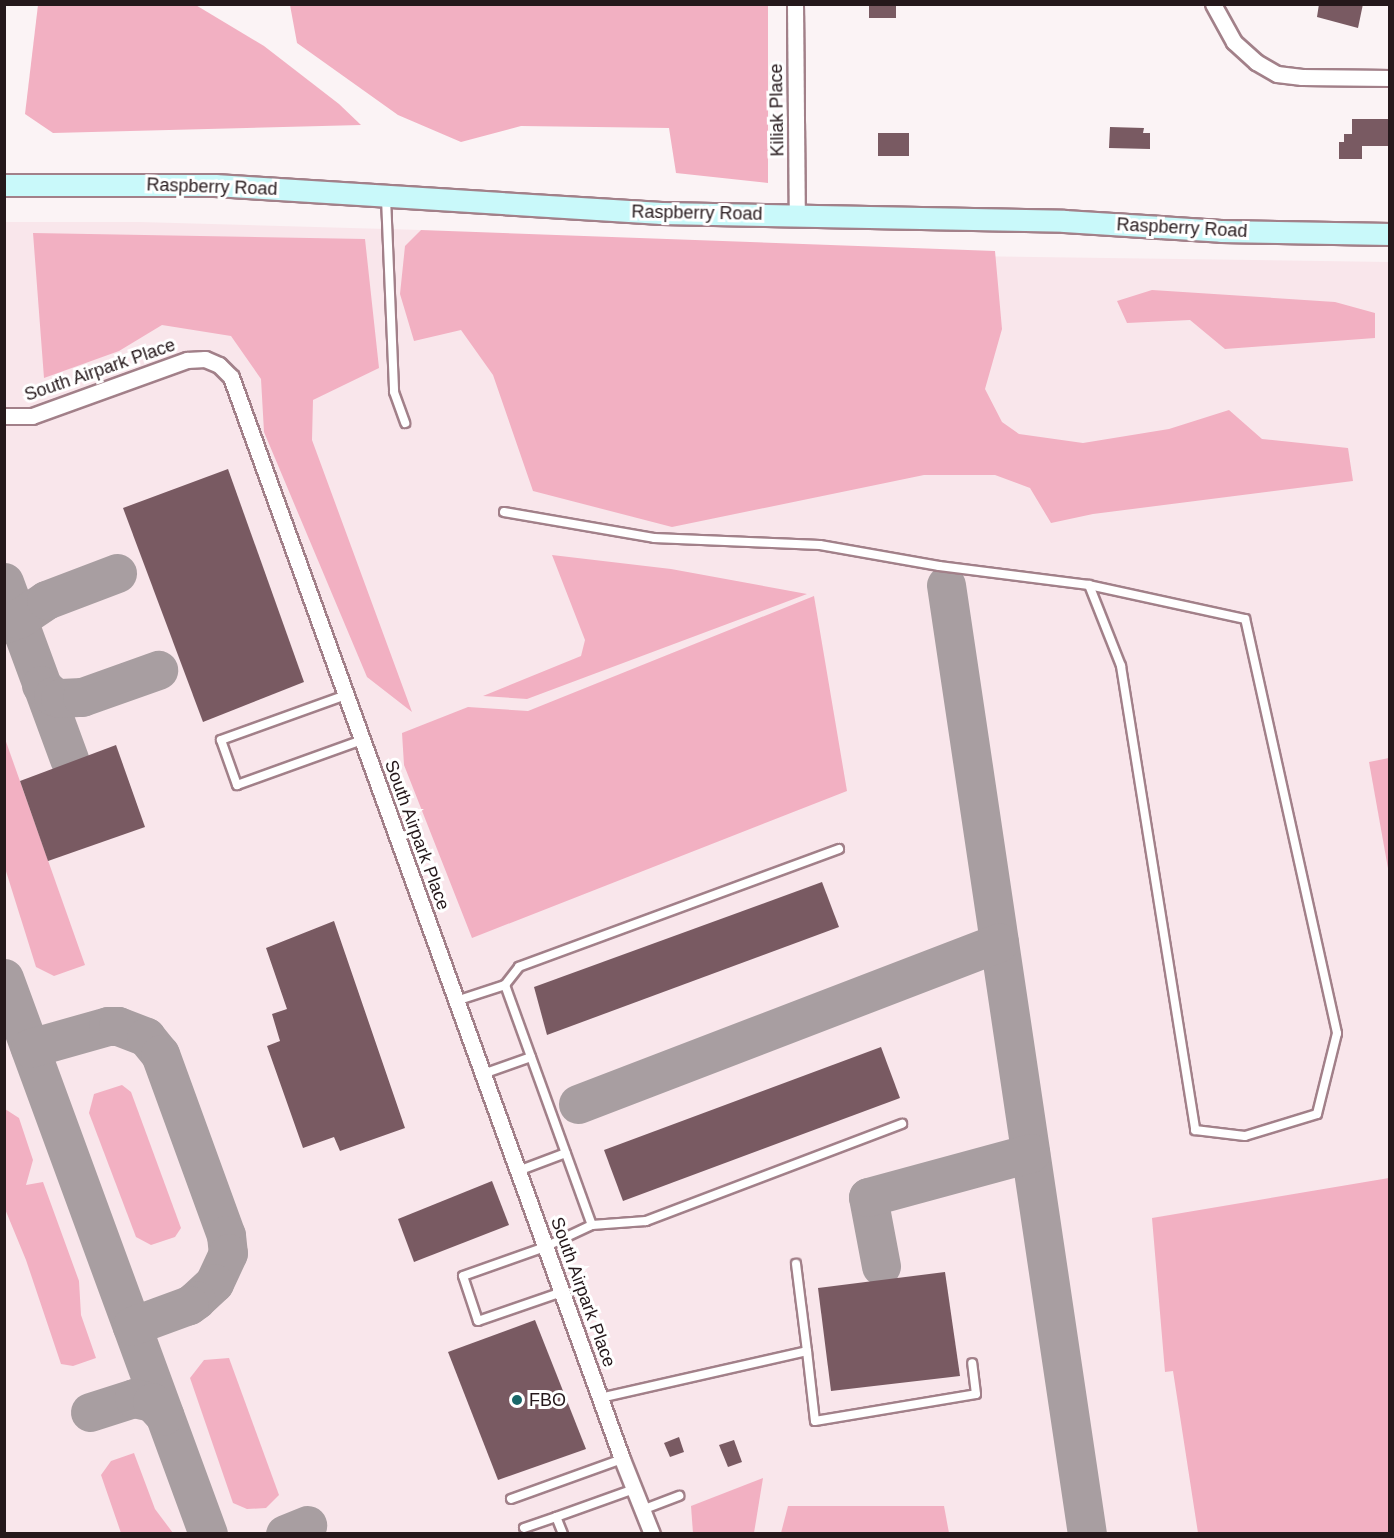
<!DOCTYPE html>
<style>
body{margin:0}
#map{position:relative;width:1394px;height:1538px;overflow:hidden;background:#fbf3f5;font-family:Helvetica,sans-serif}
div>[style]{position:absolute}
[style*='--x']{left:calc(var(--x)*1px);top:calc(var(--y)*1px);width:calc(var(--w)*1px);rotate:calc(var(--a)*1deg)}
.built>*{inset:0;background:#f9e6eb}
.green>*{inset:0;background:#f2b0c2}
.taxiway>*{height:39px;margin:-19.5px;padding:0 19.5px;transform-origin:19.5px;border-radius:19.5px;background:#a89ea1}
.building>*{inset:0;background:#795a62}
.roads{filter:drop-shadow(2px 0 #a28089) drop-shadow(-2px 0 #a28089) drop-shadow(0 2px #a28089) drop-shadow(0 -2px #a28089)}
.lane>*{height:8px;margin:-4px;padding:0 4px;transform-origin:4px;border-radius:4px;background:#fff}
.street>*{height:15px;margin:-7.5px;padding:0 7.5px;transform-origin:7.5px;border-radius:7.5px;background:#fff}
.secondary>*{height:21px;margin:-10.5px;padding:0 10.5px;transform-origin:10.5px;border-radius:10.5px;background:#c9f9fa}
.dots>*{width:16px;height:16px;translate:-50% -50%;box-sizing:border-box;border:3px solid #fff;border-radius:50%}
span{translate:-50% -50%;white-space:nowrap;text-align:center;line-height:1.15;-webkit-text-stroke:6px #fff;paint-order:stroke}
.street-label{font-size:18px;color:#25181b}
.poi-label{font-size:18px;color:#25181b}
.left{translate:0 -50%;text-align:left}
.frame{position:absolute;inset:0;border:6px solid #25181b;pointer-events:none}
</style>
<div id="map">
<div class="built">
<div style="clip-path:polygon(5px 222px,140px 222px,421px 230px,406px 248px,1389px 262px,1389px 1533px,5px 1534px)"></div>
</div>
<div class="green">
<div style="clip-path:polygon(194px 4px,264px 46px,339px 104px,361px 125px,53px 133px,25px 114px,38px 5px)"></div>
<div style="clip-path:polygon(290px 5px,768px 5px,768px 183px,676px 173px,669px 128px,521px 126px,461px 142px,398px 115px,297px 43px)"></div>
<div style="clip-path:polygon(421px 230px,995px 251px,1002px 329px,985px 389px,1002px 422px,1019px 434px,1083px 443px,1169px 429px,1229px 410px,1262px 439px,1348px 448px,1353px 481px,1093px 514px,1051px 523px,1030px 488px,995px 475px,924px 475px,672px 527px,533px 491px,493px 375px,461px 330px,414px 341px,400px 294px,405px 246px)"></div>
<div style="clip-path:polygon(33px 233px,365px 239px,379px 368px,313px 400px,312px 440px,412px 712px,367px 677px,264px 432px,261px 379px,231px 336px,162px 325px,119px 351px,44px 378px)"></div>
<div style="clip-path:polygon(1152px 290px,1335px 302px,1375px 313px,1375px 338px,1225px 349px,1190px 320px,1127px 323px,1117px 301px)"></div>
<div style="clip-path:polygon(552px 555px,671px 569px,807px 594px,527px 699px,483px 696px,581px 656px,585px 640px)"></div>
<div style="clip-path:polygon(814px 596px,847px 791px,472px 938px,404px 765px,402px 733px,468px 707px,528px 711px)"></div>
<div style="clip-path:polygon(4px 736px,85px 965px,54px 976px,36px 967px,5px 868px)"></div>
<div style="clip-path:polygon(1389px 758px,1390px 758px,1389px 874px,1369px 762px)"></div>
<div style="clip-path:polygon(122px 1085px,131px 1092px,181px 1228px,175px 1237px,151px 1245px,136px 1237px,89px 1113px,94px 1094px)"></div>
<div style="clip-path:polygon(5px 1109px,19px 1118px,33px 1160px,26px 1185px,43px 1182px,79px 1281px,81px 1315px,96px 1358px,73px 1366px,61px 1364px,26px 1260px,5px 1209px)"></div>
<div style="clip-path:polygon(1389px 1178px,1389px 1533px,1198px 1533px,1173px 1371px,1165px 1372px,1152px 1218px)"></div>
<div style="clip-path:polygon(229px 1358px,279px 1495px,266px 1508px,247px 1509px,233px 1503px,190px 1378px,204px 1360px)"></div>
<div style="clip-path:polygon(134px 1453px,155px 1509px,173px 1533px,121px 1533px,101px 1475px,111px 1461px)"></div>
<div style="clip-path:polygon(763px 1478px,754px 1533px,693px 1533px,691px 1506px)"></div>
<div style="clip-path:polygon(788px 1506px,944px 1506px,949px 1533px,781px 1533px)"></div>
</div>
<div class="taxiway">
<div style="--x:4;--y:582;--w:189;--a:69.8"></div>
<div style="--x:946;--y:585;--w:959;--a:81.55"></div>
<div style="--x:4;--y:624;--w:15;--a:-20"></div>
<div style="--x:18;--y:619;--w:34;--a:-34"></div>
<div style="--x:46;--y:600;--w:76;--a:-20.8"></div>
<div style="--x:41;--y:685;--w:16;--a:43"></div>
<div style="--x:53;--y:696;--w:7;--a:16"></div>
<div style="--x:60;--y:698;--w:22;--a:-3"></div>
<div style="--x:82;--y:697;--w:81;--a:-19.6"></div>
<div style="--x:4;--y:978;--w:592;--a:69.85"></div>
<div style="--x:30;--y:1048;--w:81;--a:-15.8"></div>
<div style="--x:108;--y:1026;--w:10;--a:0"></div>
<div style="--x:118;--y:1026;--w:30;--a:21"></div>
<div style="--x:146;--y:1037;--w:22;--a:51"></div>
<div style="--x:160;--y:1054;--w:193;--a:70"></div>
<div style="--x:226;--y:1235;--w:18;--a:84"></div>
<div style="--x:228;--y:1253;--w:33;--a:115"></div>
<div style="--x:214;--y:1283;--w:25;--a:137"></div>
<div style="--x:196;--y:1300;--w:9;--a:144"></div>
<div style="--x:189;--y:1305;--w:61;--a:159.8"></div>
<div style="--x:578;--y:1104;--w:451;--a:-21"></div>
<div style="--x:881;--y:1266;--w:70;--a:-100.7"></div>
<div style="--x:868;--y:1197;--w:168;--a:-15.2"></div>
<div style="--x:90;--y:1412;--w:46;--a:-17.7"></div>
<div style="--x:134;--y:1398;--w:18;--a:13"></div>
<div style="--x:152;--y:1402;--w:18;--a:47"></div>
<div style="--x:285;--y:1534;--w:24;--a:-22"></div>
</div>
<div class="building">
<div style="clip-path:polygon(869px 4px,896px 4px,896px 18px,869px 18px)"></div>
<div style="clip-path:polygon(1319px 4px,1363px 4px,1358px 28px,1317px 17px)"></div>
<div style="clip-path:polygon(1352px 119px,1389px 119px,1389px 146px,1362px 146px,1362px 159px,1339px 159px,1339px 142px,1344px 142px,1344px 134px,1352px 134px)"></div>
<div style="clip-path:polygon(1110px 127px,1144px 128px,1143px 133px,1150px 133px,1150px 149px,1109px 148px)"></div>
<div style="clip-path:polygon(878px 133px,909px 133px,909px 156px,878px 156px)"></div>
<div style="clip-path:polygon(228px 469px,304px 682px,203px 722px,123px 508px)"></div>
<div style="clip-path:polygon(116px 745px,145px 827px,48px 861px,20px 781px)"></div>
<div style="clip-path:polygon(822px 882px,839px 927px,547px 1035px,534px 987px)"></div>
<div style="clip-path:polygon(334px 921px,405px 1128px,340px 1151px,334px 1137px,303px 1148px,267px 1046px,280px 1041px,272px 1014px,287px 1009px,266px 948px)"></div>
<div style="clip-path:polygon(881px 1047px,900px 1098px,623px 1201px,604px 1150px)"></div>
<div style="clip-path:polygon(492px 1181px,509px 1225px,414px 1262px,398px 1219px)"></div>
<div style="clip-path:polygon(945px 1272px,960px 1376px,831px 1391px,818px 1288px)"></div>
<div style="clip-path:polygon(535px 1320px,586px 1449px,498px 1480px,448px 1352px)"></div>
<div style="clip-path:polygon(679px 1437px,684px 1452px,670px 1457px,664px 1443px)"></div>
<div style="clip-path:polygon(734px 1440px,742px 1462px,728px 1467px,719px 1445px)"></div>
</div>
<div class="roads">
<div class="lane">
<div style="--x:386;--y:198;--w:194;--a:87.6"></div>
<div style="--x:394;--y:392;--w:33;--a:70"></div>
<div style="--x:504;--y:512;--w:152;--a:9.8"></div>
<div style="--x:654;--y:538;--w:166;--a:2.4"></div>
<div style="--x:820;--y:545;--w:121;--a:10"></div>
<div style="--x:939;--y:566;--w:151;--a:7.2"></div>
<div style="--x:1089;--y:585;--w:87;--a:68.4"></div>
<div style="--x:1121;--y:666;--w:470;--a:80.9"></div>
<div style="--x:1195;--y:1130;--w:50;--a:6.8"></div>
<div style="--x:1245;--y:1136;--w:75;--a:-17"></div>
<div style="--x:1317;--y:1114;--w:83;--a:-76.1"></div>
<div style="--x:1337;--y:1033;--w:424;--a:-102.5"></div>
<div style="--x:1245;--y:619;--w:160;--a:-167.7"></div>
<div style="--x:346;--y:695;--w:133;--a:160.2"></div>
<div style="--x:221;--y:740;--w:48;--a:70.4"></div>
<div style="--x:237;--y:785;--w:133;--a:-19.8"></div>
<div style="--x:839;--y:849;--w:341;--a:159.8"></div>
<div style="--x:519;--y:967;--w:23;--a:128"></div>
<div style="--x:505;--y:985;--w:255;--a:70.1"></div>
<div style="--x:592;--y:1225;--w:54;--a:-4.2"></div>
<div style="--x:646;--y:1221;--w:274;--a:-20.8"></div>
<div style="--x:456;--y:1001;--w:52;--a:-18.1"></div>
<div style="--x:483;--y:1074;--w:51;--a:-19.5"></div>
<div style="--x:518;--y:1171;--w:51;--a:-20.6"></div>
<div style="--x:562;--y:1292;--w:89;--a:161"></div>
<div style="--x:478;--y:1321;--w:47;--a:-108.4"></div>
<div style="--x:463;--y:1276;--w:87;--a:-19.5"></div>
<div style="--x:545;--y:1247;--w:52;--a:-25.1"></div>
<div style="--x:807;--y:1351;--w:70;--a:83.5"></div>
<div style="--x:815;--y:1421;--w:163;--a:-9.5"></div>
<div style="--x:976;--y:1394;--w:31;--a:-97"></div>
<div style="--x:600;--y:1398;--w:212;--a:-12.8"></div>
<div style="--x:807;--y:1351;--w:88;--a:-97.2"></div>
<div style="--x:511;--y:1499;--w:118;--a:-19.8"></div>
<div style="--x:642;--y:1510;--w:40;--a:-21"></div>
<div style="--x:524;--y:1528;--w:34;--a:-19"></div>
<div style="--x:563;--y:1534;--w:18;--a:-112"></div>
<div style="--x:556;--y:1517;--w:83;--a:-19.7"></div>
</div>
<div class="street">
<div style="--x:795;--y:4;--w:211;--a:89.5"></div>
<div style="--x:1213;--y:4;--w:43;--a:61.1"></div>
<div style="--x:1234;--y:42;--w:30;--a:42"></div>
<div style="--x:1256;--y:62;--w:24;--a:30"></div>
<div style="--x:1277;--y:74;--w:25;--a:7"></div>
<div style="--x:1302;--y:77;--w:88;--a:0.7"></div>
<div style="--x:4;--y:416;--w:28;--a:0"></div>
<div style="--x:32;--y:416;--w:165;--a:-19.9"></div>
<div style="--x:187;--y:360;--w:18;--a:-3"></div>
<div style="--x:205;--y:359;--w:15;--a:23"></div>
<div style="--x:219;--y:365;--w:17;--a:45"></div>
<div style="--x:231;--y:377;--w:1150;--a:70.13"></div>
<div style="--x:622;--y:1459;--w:81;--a:68.2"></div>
</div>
<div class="secondary">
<div style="--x:4;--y:185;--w:211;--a:0"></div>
<div style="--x:215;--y:185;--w:447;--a:3.6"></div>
<div style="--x:661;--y:213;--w:403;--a:1.1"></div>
<div style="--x:1064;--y:221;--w:157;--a:3.6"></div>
<div style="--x:1221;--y:231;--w:169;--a:1"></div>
</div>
</div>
<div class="dots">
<div style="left:517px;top:1400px;background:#196769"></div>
</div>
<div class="street-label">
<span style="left:777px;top:110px;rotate:-91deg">Kiliak Place</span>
<span style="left:212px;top:187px;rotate:2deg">Raspberry Road</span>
<span style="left:697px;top:213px;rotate:1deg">Raspberry Road</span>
<span style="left:1182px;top:228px;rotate:3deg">Raspberry Road</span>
<span style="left:100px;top:370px;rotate:-19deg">South Airpark Place</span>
<span style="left:417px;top:835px;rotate:70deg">South Airpark Place</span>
<span style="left:583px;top:1292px;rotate:70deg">South Airpark Place</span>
</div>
<div class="poi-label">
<span class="left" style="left:529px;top:1400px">FBO</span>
</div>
<div class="frame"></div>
</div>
